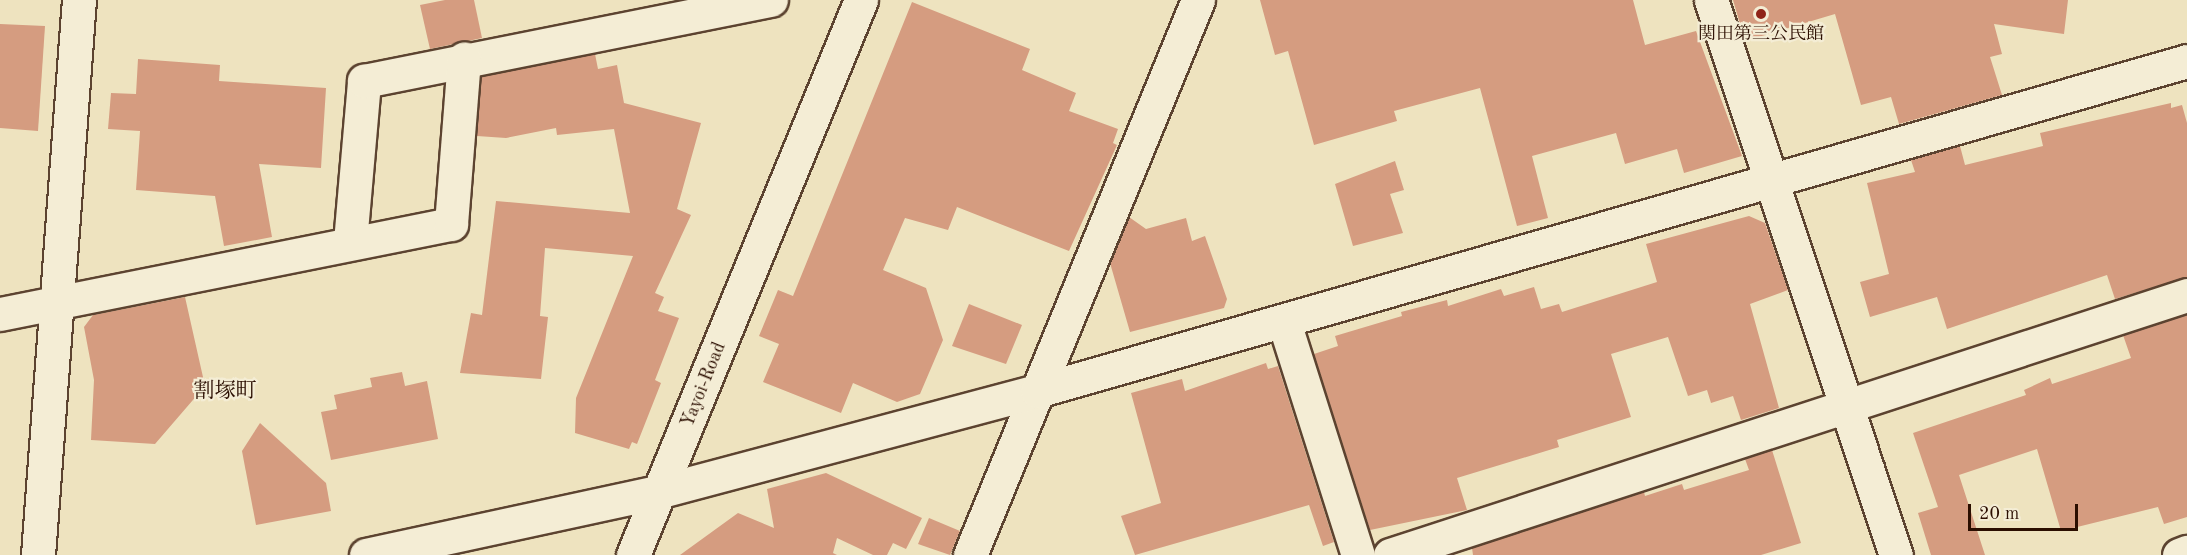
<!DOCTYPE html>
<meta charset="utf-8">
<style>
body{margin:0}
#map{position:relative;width:2187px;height:555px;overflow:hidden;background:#eee3bf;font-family:"Old Standard TT","Noto Serif JP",serif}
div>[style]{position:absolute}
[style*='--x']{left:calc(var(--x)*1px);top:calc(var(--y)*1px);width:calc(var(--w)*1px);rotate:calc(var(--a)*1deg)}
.building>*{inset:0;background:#d59c80}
.roads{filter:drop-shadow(2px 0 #5c4330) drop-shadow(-2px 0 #5c4330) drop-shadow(0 2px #5c4330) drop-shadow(0 -2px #5c4330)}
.street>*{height:33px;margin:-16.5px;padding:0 16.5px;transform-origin:16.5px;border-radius:16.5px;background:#f4edd5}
.secondary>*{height:33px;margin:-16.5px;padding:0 16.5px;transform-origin:16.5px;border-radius:16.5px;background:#f4edd5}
.dots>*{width:16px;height:16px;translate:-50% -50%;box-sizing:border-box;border:3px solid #f4edd5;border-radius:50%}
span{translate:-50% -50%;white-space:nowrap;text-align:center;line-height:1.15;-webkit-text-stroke:4.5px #f4edd5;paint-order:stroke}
.poi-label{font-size:18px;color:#2b0e00}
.street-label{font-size:18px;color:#2b0e00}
.quarter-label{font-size:21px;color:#2b0e00}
.scale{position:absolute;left:1968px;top:504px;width:110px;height:27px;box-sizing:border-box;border:3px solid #2b0e00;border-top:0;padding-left:8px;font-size:18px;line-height:21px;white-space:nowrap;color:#2b0e00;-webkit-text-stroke:4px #f4edd5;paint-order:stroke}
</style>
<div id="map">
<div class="building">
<div style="clip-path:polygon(445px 0,474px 0,482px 38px,430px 49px,420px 5px)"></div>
<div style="clip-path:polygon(1260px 0,1633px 0,1645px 45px,1696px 31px,1742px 156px,1684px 173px,1677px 149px,1625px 164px,1616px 133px,1532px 156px,1548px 218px,1517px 226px,1480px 88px,1394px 111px,1397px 121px,1314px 145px,1288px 51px,1275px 55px)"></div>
<div style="clip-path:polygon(1733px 0,2068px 0,2064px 34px,1994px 24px,2002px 54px,1990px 57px,2002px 95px,1899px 124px,1891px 97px,1861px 105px,1835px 14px,1745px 41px)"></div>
<div style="clip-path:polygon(912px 2px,1030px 49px,1022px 70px,1076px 93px,1069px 111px,1118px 129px,1113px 143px,1117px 145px,1069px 251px,957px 207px,948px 230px,905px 218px,883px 270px,926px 288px,943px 340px,920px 394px,897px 402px,853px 383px,841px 413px,763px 382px,779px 344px,759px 336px,778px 290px,793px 296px)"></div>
<div style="clip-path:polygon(0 24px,45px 26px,38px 131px,0 128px)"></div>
<div style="clip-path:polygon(595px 54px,598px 69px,617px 65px,624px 103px,701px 123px,677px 209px,691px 215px,655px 293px,664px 297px,658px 311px,679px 318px,655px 380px,661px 383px,637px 444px,632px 442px,629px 449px,575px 433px,576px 398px,633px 256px,545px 248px,540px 316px,548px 317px,541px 379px,460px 373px,471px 313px,482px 315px,496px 201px,630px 213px,614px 129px,557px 135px,556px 128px,506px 138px,477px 136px,481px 77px)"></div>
<div style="clip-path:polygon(138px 59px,220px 65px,219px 81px,326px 88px,321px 168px,259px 164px,272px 237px,224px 246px,215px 196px,136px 190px,140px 131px,108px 129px,111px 93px,136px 94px)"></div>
<div style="clip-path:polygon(2171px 103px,2171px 108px,2182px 105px,2187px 123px,2187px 277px,2115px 299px,2107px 275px,1947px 329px,1937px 297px,1870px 317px,1860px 282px,1889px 274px,1867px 183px,1915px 172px,1911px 160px,1960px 146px,1965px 165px,2043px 146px,2040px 133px)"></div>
<div style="clip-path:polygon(1395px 161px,1404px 190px,1390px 194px,1403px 233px,1353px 246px,1335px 184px)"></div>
<div style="clip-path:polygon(1749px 216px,1765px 223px,1788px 290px,1750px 304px,1779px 408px,1741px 420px,1733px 396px,1711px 403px,1707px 390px,1688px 396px,1668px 337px,1611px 354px,1631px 417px,1557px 440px,1559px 447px,1457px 478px,1467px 510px,1370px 530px,1314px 354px,1338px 346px,1335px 336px,1402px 316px,1401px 312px,1447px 300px,1448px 306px,1501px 289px,1504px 296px,1534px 287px,1541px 309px,1559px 304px,1562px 312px,1657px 282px,1646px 244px)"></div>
<div style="clip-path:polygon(1129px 217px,1146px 229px,1186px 218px,1192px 241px,1205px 236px,1227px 299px,1224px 308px,1130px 332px,1110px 263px)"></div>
<div style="clip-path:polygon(185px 297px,205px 386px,155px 444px,91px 440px,94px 380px,84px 327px,93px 315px)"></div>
<div style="clip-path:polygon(969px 304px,1022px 325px,1006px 364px,952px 346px)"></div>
<div style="clip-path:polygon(2187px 315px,2187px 517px,2164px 524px,2158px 507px,2061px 531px,2037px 449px,1959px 475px,1985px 555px,1931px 555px,1918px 513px,1938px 507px,1913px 433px,2026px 395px,2024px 390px,2050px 378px,2052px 384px,2131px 358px,2123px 335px)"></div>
<div style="clip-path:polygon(1266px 363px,1268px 369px,1278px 366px,1334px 542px,1323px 546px,1309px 505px,1135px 555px,1121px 516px,1161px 503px,1131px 393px,1182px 379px,1185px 391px)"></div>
<div style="clip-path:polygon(402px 372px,405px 386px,427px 381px,438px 439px,331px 460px,321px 412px,337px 409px,334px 395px,372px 387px,370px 378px)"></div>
<div style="clip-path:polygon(260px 423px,326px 483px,331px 511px,256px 525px,242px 451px)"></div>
<div style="clip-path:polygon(1772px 450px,1801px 543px,1761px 555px,1473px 555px,1472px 548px,1644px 492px,1645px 496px,1682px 484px,1684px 490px,1749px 470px,1745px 459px)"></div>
<div style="clip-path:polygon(826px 473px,922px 518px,906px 549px,893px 543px,887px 555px,873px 555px,837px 538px,833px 553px,837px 555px,680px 555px,738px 513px,774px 528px,767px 489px)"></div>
<div style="clip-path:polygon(929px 518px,960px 531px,950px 555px,918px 544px)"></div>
</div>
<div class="roads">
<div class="street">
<div style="--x:1711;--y:0;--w:585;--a:71.57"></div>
<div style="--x:350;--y:242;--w:162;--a:-85"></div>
<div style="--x:364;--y:81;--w:415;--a:-11.3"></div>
<div style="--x:0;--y:314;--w:460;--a:-11.3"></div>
<div style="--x:451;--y:224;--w:166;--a:-85.5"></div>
<div style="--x:1284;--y:322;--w:244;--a:72.4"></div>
<div style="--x:38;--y:555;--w:557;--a:-85.78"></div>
<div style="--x:970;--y:555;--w:600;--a:-67.67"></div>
<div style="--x:1390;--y:555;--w:838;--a:-18.07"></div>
<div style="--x:2179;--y:555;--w:9;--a:-21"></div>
</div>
<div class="secondary">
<div style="--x:366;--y:555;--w:302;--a:-12.2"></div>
<div style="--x:661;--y:491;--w:389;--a:-14.9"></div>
<div style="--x:1037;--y:391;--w:1196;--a:-16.01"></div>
<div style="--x:633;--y:555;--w:600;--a:-67.67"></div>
</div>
</div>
<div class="dots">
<div style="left:1761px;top:14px;background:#8f2418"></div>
</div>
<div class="poi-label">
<span style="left:1761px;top:34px">関田第三公民館</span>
</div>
<div class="street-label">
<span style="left:704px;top:385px;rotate:-68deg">Yayoi-Road</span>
</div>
<div class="quarter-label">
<span style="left:225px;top:392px">割塚町</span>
</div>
<div class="scale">20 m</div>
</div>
